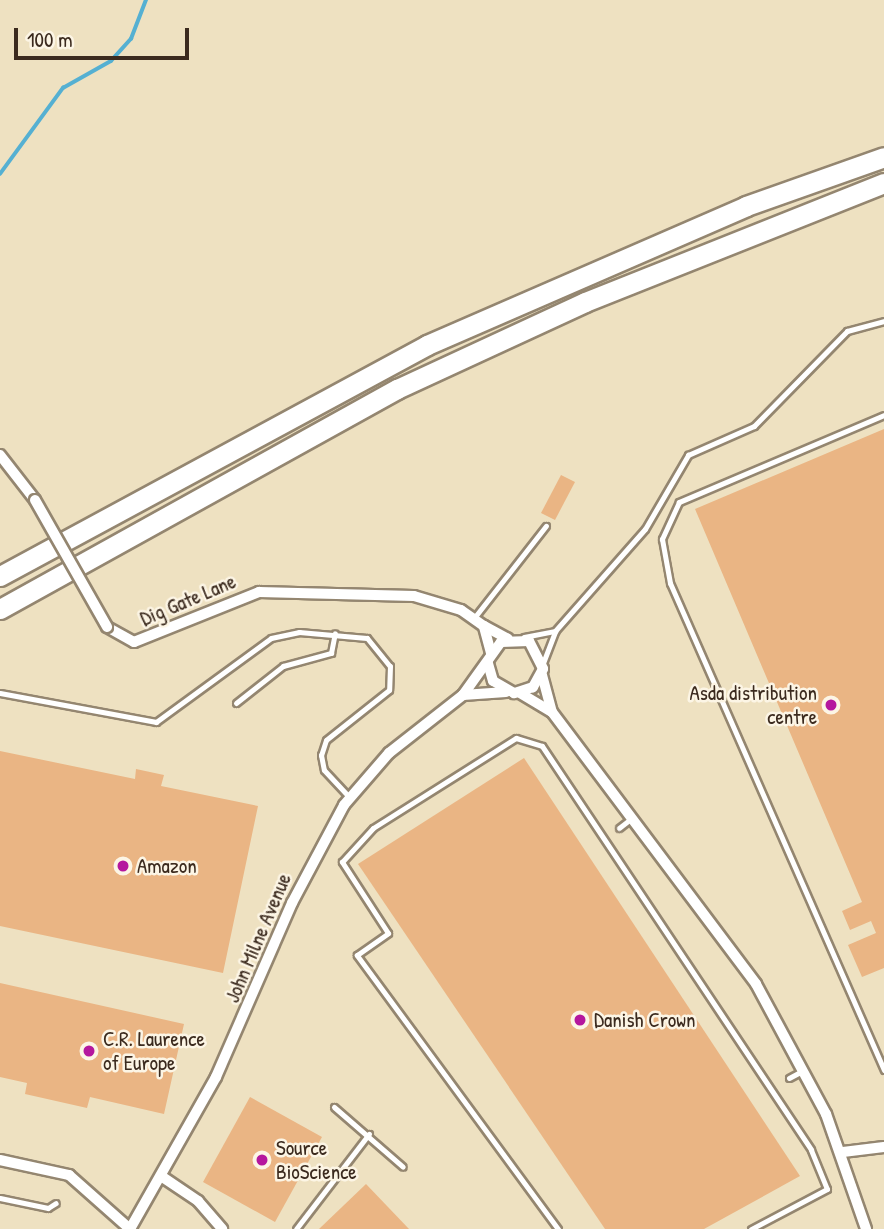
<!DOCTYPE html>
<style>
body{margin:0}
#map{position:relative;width:884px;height:1229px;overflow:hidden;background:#eee1c1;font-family:"Patrick Hand",sans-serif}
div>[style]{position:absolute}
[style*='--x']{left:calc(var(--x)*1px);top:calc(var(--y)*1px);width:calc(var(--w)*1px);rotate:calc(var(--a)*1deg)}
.stream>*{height:3.5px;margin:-1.75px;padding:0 1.75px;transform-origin:1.75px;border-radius:1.75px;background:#55b0d2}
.building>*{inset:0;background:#eab584}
.roads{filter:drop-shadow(2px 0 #948670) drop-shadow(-2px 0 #948670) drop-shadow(0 2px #948670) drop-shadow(0 -2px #948670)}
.service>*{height:5px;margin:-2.5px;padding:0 2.5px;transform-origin:2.5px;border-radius:2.5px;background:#fff}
.minor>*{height:10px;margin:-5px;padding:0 5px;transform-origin:5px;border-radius:5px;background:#fff}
.motorway>*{height:19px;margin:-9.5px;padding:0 9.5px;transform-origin:9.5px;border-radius:9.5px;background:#fff}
.bridges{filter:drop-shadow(2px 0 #948670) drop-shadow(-2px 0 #948670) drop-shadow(0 2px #948670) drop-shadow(0 -2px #948670)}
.minor-bridge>*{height:10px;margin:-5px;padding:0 5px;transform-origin:5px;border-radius:5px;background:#fff}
.dots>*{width:19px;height:19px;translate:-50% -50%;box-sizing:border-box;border:4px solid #fcf5e5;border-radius:50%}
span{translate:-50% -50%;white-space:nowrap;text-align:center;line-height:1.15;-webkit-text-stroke:5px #fcf5e5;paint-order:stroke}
.street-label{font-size:21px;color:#3b2a1e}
.poi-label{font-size:21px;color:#3b2a1e}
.right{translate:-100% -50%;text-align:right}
.left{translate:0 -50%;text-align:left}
.scale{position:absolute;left:14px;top:28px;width:175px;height:32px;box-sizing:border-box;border:4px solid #3b2a1e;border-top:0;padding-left:9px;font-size:21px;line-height:24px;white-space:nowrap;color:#3b2a1e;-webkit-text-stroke:5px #fcf5e5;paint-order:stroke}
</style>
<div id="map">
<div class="stream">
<div style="--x:0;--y:174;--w:107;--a:-53.8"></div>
<div style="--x:63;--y:88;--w:55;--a:-29.4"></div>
<div style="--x:111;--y:61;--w:30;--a:-48"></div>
<div style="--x:131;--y:39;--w:42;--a:-69"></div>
</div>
<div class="building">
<div style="clip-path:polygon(884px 429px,884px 968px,862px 977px,848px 945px,876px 933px,871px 921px,850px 930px,842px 911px,862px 902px,695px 509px)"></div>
<div style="clip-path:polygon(561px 475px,575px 482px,555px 520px,541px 513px)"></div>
<div style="clip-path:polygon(0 751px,135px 779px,136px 769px,164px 775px,161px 786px,258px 806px,223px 973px,0 926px)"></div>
<div style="clip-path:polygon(524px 758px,800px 1176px,704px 1229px,605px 1229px,358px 864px)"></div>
<div style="clip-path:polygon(0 983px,184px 1024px,164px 1114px,90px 1097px,87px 1108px,25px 1094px,27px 1083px,0 1077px)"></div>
<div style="clip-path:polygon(250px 1097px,322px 1137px,275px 1222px,203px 1182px)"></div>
<div style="clip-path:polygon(366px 1184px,409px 1229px,319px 1229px)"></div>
</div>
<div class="roads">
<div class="service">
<div style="--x:884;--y:415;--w:223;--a:157"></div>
<div style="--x:679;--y:502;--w:41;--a:114.7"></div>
<div style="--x:662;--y:539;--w:45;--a:79.7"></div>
<div style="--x:670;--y:583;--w:532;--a:66.28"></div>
<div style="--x:474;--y:618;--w:117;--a:-52"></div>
<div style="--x:524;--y:637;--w:32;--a:-11"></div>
<div style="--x:543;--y:663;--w:34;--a:-69"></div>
<div style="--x:555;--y:631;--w:136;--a:-48.6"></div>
<div style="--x:645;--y:529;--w:86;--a:-59.8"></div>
<div style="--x:688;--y:455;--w:72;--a:-23.7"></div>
<div style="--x:754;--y:426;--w:133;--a:-45.6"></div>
<div style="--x:847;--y:331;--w:38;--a:-15"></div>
<div style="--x:0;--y:693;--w:159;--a:10.5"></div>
<div style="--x:156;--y:722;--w:142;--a:-36.1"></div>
<div style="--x:271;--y:638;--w:29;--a:-12"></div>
<div style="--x:299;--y:632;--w:68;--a:5"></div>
<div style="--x:367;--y:638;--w:36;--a:51"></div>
<div style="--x:390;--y:666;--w:24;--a:92"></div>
<div style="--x:389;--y:690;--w:80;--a:141.6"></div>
<div style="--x:326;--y:740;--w:16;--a:108"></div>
<div style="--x:321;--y:755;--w:15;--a:79"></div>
<div style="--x:324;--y:770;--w:37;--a:47"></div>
<div style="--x:236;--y:703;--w:60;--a:-38.2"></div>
<div style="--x:283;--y:666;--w:50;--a:-15.2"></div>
<div style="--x:331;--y:653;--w:20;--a:-79"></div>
<div style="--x:619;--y:828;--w:16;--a:-38"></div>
<div style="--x:789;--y:1078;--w:17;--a:-28"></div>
<div style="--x:334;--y:1107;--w:91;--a:41"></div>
<div style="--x:0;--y:1198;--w:49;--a:11.8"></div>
<div style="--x:48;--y:1208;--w:9;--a:-32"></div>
<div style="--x:296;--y:1229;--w:120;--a:-52.5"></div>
<div style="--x:558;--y:1229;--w:340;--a:-126.3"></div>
<div style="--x:357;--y:955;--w:38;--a:-35"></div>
<div style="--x:388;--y:933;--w:85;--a:-122.9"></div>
<div style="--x:342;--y:862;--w:46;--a:-47.6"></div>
<div style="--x:373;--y:828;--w:169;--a:-32.2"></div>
<div style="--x:516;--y:738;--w:27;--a:17"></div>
<div style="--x:542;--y:746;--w:485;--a:56.3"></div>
<div style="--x:811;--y:1150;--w:42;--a:67.7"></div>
<div style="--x:827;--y:1189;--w:86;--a:152.2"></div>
</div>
<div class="minor">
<div style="--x:0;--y:455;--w:57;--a:52.1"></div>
<div style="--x:107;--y:627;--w:31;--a:29"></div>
<div style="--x:134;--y:642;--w:135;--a:-21.8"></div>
<div style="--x:259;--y:592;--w:155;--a:1.5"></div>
<div style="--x:414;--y:596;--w:49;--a:16.6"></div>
<div style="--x:461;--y:610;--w:28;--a:35"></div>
<div style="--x:491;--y:653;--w:28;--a:-105"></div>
<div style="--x:484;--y:626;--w:27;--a:28"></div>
<div style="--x:542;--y:675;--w:38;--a:75"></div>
<div style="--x:520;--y:693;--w:37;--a:31"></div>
<div style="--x:552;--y:712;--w:340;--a:53.1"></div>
<div style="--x:756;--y:984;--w:148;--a:61.7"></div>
<div style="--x:826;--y:1114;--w:122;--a:70.8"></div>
<div style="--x:463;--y:695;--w:43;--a:-4"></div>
<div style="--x:843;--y:1152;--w:41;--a:-7"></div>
<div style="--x:0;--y:1160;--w:71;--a:12.3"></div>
<div style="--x:69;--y:1175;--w:81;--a:41.5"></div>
<div style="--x:161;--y:1176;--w:45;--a:34"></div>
<div style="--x:198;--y:1201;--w:37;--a:49"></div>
<div style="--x:130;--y:1229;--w:175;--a:-60.5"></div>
<div style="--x:216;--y:1077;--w:190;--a:-66.4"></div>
<div style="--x:292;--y:903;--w:111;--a:-62"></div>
<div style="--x:344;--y:805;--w:69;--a:-49.1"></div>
<div style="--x:389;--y:753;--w:94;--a:-38.1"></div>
<div style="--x:463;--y:695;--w:65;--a:-54.4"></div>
<div style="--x:501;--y:642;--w:28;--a:-2"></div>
<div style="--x:529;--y:641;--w:31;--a:63"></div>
<div style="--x:543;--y:669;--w:21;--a:119"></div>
<div style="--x:533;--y:687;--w:20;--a:162"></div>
<div style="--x:514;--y:693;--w:24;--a:-150"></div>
<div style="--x:493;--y:681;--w:19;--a:-106"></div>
</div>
<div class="motorway">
<div style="--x:0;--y:576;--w:485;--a:-28.4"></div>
<div style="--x:427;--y:345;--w:348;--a:-23.5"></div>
<div style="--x:746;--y:206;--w:146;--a:-19.5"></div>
<div style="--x:0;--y:609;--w:454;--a:-29"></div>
<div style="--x:397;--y:389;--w:207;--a:-24.8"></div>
<div style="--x:585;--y:302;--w:322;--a:-21.7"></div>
</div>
</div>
<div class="bridges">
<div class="minor-bridge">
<div style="--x:35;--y:500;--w:146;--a:60.4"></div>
</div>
</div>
<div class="dots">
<div style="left:831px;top:705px;background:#b5179e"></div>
<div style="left:123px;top:866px;background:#b5179e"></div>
<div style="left:580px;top:1020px;background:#b5179e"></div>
<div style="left:89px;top:1051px;background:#b5179e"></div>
<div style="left:262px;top:1160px;background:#b5179e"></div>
</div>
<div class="street-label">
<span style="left:188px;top:600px;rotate:-23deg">Dig Gate Lane</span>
<span style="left:258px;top:938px;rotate:-67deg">John Milne Avenue</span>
</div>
<div class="poi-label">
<span class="right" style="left:817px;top:705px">Asda distribution<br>centre</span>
<span class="left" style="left:137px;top:866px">Amazon</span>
<span class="left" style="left:594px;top:1020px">Danish Crown</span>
<span class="left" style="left:103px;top:1051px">C.R. Laurence<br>of Europe</span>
<span class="left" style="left:276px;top:1160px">Source<br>BioScience</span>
</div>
<div class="scale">100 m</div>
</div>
